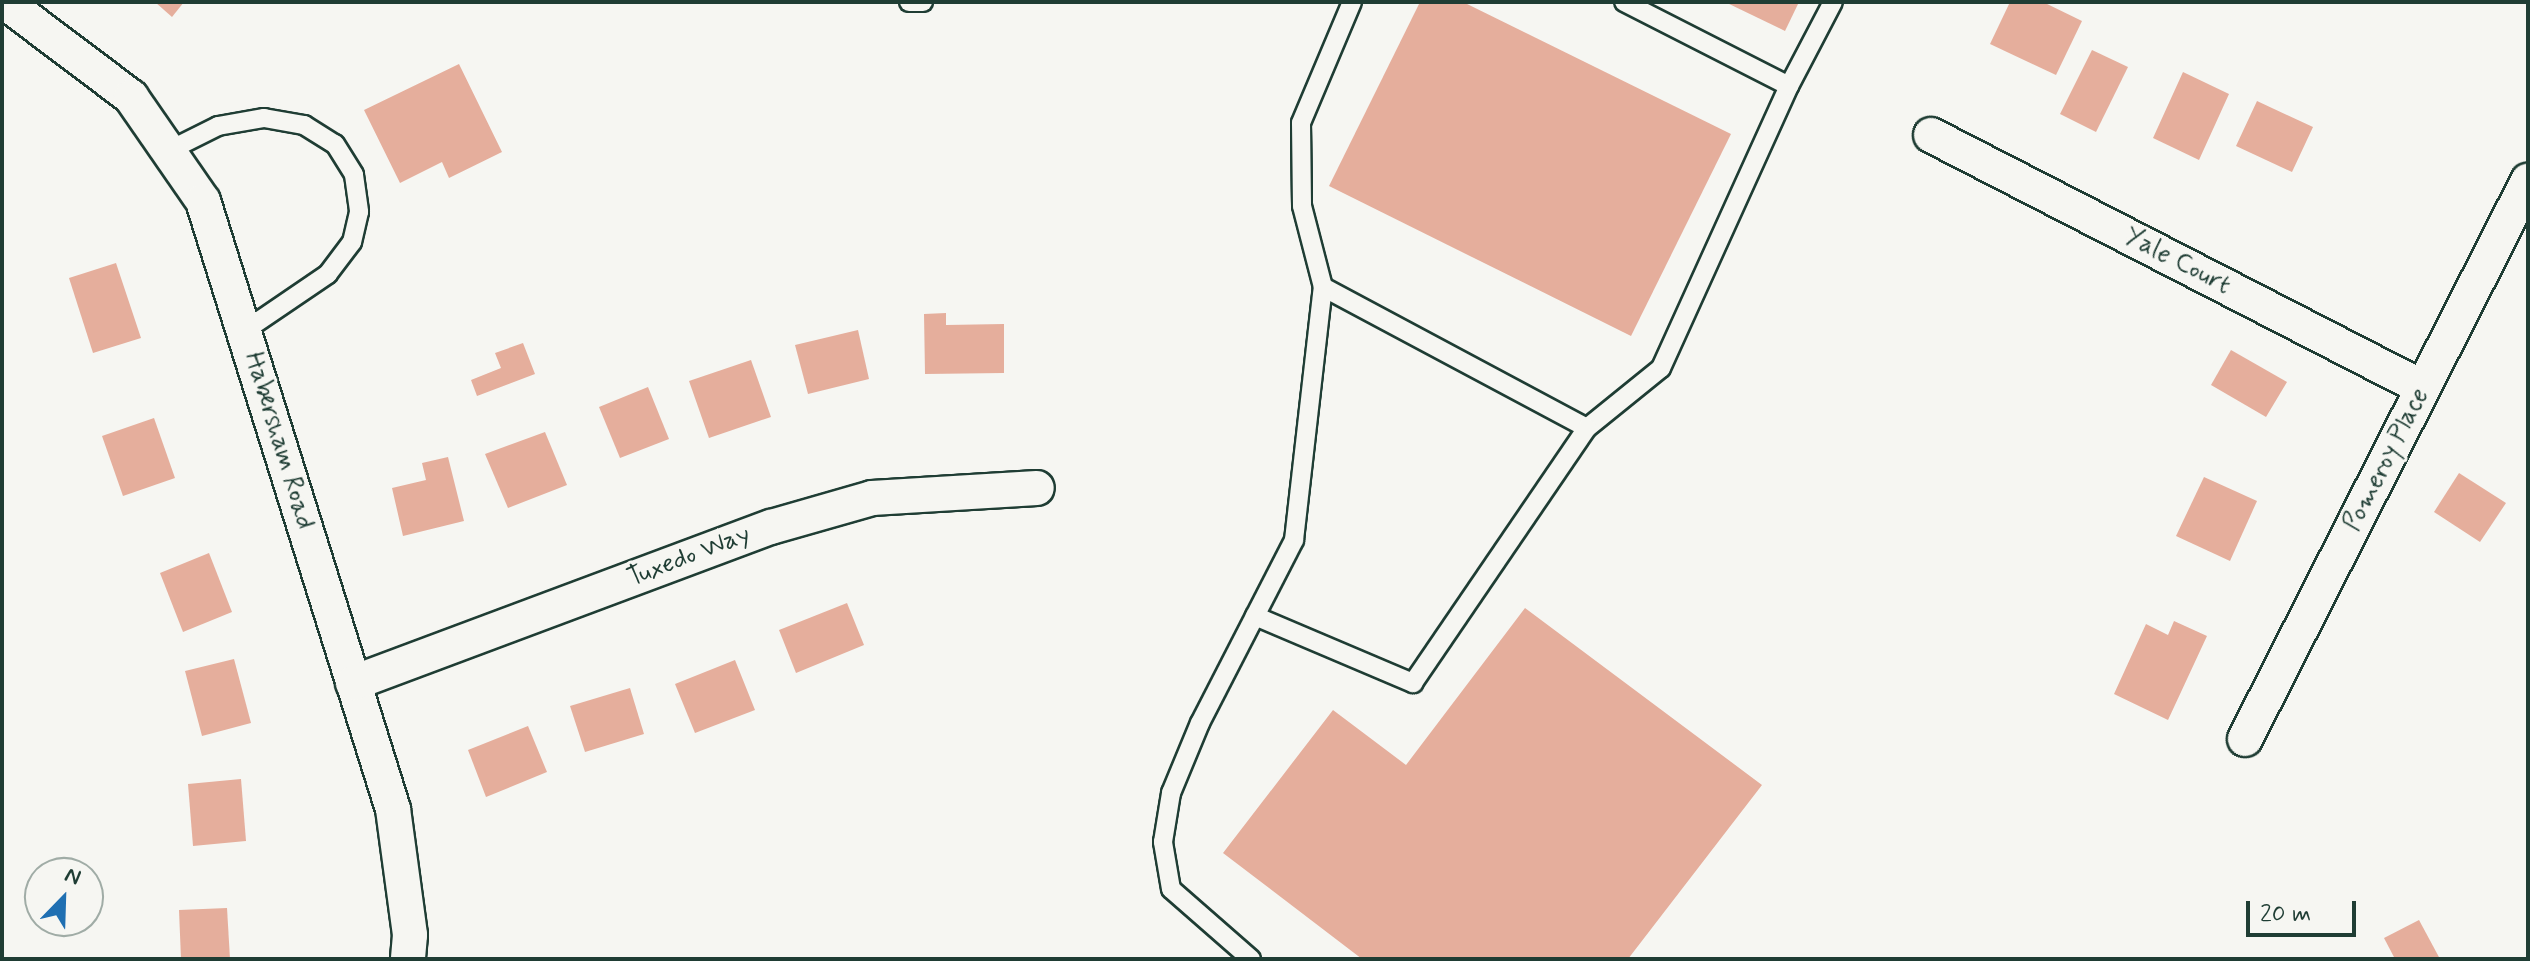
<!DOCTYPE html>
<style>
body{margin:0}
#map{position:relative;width:2530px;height:961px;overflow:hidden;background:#f6f6f2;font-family:Mynerve,sans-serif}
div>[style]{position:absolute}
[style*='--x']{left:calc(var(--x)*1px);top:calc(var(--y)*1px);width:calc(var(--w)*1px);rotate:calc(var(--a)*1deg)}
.building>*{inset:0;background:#e5ae9c}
.roads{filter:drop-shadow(2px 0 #1f3d34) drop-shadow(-2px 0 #1f3d34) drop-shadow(0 2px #1f3d34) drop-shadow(0 -2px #1f3d34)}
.service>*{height:18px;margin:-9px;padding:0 9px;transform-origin:9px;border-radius:9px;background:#f6f6f2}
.minor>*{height:34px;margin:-17px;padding:0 17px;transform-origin:17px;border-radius:17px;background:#f6f6f2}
span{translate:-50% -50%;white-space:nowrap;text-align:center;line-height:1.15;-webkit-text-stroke:6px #f6f6f2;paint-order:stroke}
.street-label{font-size:26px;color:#1f3d34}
.frame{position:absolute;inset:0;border:4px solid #1f3d34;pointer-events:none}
.north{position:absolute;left:24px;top:857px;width:80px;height:80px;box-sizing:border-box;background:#f6f6f2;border:2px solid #a0aca6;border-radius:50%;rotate:23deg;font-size:22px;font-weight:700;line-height:32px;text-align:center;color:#1f3d34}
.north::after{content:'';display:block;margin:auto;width:28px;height:36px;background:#1f6fb2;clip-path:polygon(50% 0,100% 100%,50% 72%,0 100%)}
.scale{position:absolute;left:2246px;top:901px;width:110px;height:36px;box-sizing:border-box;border:4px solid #1f3d34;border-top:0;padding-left:10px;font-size:24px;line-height:28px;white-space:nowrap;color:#1f3d34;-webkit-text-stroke:6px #f6f6f2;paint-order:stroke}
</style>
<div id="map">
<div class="building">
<div style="clip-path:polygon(155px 2px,184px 2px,172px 17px)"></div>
<div style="clip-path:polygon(1420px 2px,1463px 2px,1731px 134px,1631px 336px,1329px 186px)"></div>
<div style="clip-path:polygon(1725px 2px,1799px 2px,1785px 31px)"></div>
<div style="clip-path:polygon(2010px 2px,2043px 2px,2082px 21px,2056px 75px,1990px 44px)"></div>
<div style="clip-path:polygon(2092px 50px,2128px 67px,2096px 132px,2060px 114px)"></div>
<div style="clip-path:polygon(459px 64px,502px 152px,449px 178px,442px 162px,400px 183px,364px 110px)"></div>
<div style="clip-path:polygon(2183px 72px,2229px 94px,2199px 160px,2153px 138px)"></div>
<div style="clip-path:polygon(2257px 101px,2313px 127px,2292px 172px,2236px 146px)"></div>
<div style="clip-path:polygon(116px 263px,141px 338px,93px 353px,69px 278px)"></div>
<div style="clip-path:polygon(946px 313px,946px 325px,1004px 324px,1004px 373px,925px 374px,924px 314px)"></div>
<div style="clip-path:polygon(858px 330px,869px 379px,808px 394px,795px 345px)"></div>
<div style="clip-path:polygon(523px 343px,535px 374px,477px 396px,471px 380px,501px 368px,495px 353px)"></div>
<div style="clip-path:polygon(2231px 350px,2287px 382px,2266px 417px,2211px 385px)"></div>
<div style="clip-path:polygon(751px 360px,771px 417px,709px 438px,689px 381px)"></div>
<div style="clip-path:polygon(648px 387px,669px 439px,620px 458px,599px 407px)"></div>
<div style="clip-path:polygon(154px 418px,175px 478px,123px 496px,102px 436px)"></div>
<div style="clip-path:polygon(545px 432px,567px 485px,508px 508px,485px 454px)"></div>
<div style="clip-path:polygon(448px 457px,464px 521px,403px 536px,392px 488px,426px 480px,422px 463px)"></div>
<div style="clip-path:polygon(2459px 473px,2506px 503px,2480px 542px,2434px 512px)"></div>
<div style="clip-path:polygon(2204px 477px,2257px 501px,2230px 561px,2176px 536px)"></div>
<div style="clip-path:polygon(209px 553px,232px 612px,183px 632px,160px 573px)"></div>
<div style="clip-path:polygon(847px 603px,864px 645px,796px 673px,779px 630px)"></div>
<div style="clip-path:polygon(1525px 608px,1762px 785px,1628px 959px,1362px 959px,1223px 853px,1333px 710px,1406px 765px)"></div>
<div style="clip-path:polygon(2174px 621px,2207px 636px,2168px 720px,2114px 694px,2146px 624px,2168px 635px)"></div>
<div style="clip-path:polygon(234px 659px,251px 723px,202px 736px,185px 671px)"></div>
<div style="clip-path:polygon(735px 660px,755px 710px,695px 733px,675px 684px)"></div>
<div style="clip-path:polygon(630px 688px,644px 734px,585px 752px,570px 706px)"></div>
<div style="clip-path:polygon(528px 726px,547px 772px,486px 797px,468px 750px)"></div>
<div style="clip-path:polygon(241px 779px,246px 841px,193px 846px,188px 784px)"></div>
<div style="clip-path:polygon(227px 908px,230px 959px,181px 959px,179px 910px)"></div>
<div style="clip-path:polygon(2419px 920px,2440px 959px,2395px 959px,2384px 938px)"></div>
</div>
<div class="roads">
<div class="service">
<div style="--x:909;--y:2;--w:14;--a:0"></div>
<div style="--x:1352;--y:2;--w:131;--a:112.9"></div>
<div style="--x:1301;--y:123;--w:83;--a:89.3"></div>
<div style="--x:1302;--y:206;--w:84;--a:75.5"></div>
<div style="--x:1323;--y:287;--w:299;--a:28.1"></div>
<div style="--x:1587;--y:428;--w:95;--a:-39"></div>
<div style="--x:1661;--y:368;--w:310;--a:-65.6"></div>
<div style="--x:1789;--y:86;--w:185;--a:-153"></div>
<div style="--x:1789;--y:86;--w:95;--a:-62.4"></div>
<div style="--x:168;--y:151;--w:56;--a:-26.6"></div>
<div style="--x:218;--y:126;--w:47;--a:-9.9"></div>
<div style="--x:264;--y:118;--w:41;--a:9.9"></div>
<div style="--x:304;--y:125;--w:36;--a:32"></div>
<div style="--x:335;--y:144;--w:36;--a:58"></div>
<div style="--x:354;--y:175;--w:37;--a:82"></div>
<div style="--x:359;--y:212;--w:31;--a:103"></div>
<div style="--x:352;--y:242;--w:40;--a:127"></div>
<div style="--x:328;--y:274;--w:102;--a:145.8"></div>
<div style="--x:1255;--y:616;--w:172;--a:23"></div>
<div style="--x:1413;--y:683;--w:309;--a:-55.7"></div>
<div style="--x:1251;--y:959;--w:106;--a:-138.8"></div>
<div style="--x:1171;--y:889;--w:48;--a:-99.7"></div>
<div style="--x:1163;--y:842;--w:50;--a:-80.7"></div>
<div style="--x:1171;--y:793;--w:76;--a:-67.5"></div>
<div style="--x:1200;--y:723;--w:206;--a:-62.8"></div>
<div style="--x:1294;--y:540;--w:255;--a:-83.5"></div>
</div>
<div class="minor">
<div style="--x:5;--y:2;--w:158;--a:37"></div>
<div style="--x:131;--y:97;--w:126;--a:55.3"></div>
<div style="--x:203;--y:201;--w:637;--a:72.65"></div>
<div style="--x:393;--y:809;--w:127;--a:82.3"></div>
<div style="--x:410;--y:935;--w:24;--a:95"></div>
<div style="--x:1931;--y:135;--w:553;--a:27.21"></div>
<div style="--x:353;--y:683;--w:446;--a:-20.5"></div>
<div style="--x:771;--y:527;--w:105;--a:-16"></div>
<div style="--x:872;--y:498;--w:165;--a:-3.5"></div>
<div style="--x:2245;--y:739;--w:626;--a:-63.11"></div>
</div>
</div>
<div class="street-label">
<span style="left:2177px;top:262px;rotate:27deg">Yale Court</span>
<span style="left:278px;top:441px;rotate:73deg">Habersham Road</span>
<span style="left:2387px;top:460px;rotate:-63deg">Pomeroy Place</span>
<span style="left:689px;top:557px;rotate:-21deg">Tuxedo Way</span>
</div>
<div class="frame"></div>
<div class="north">N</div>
<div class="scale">20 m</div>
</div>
